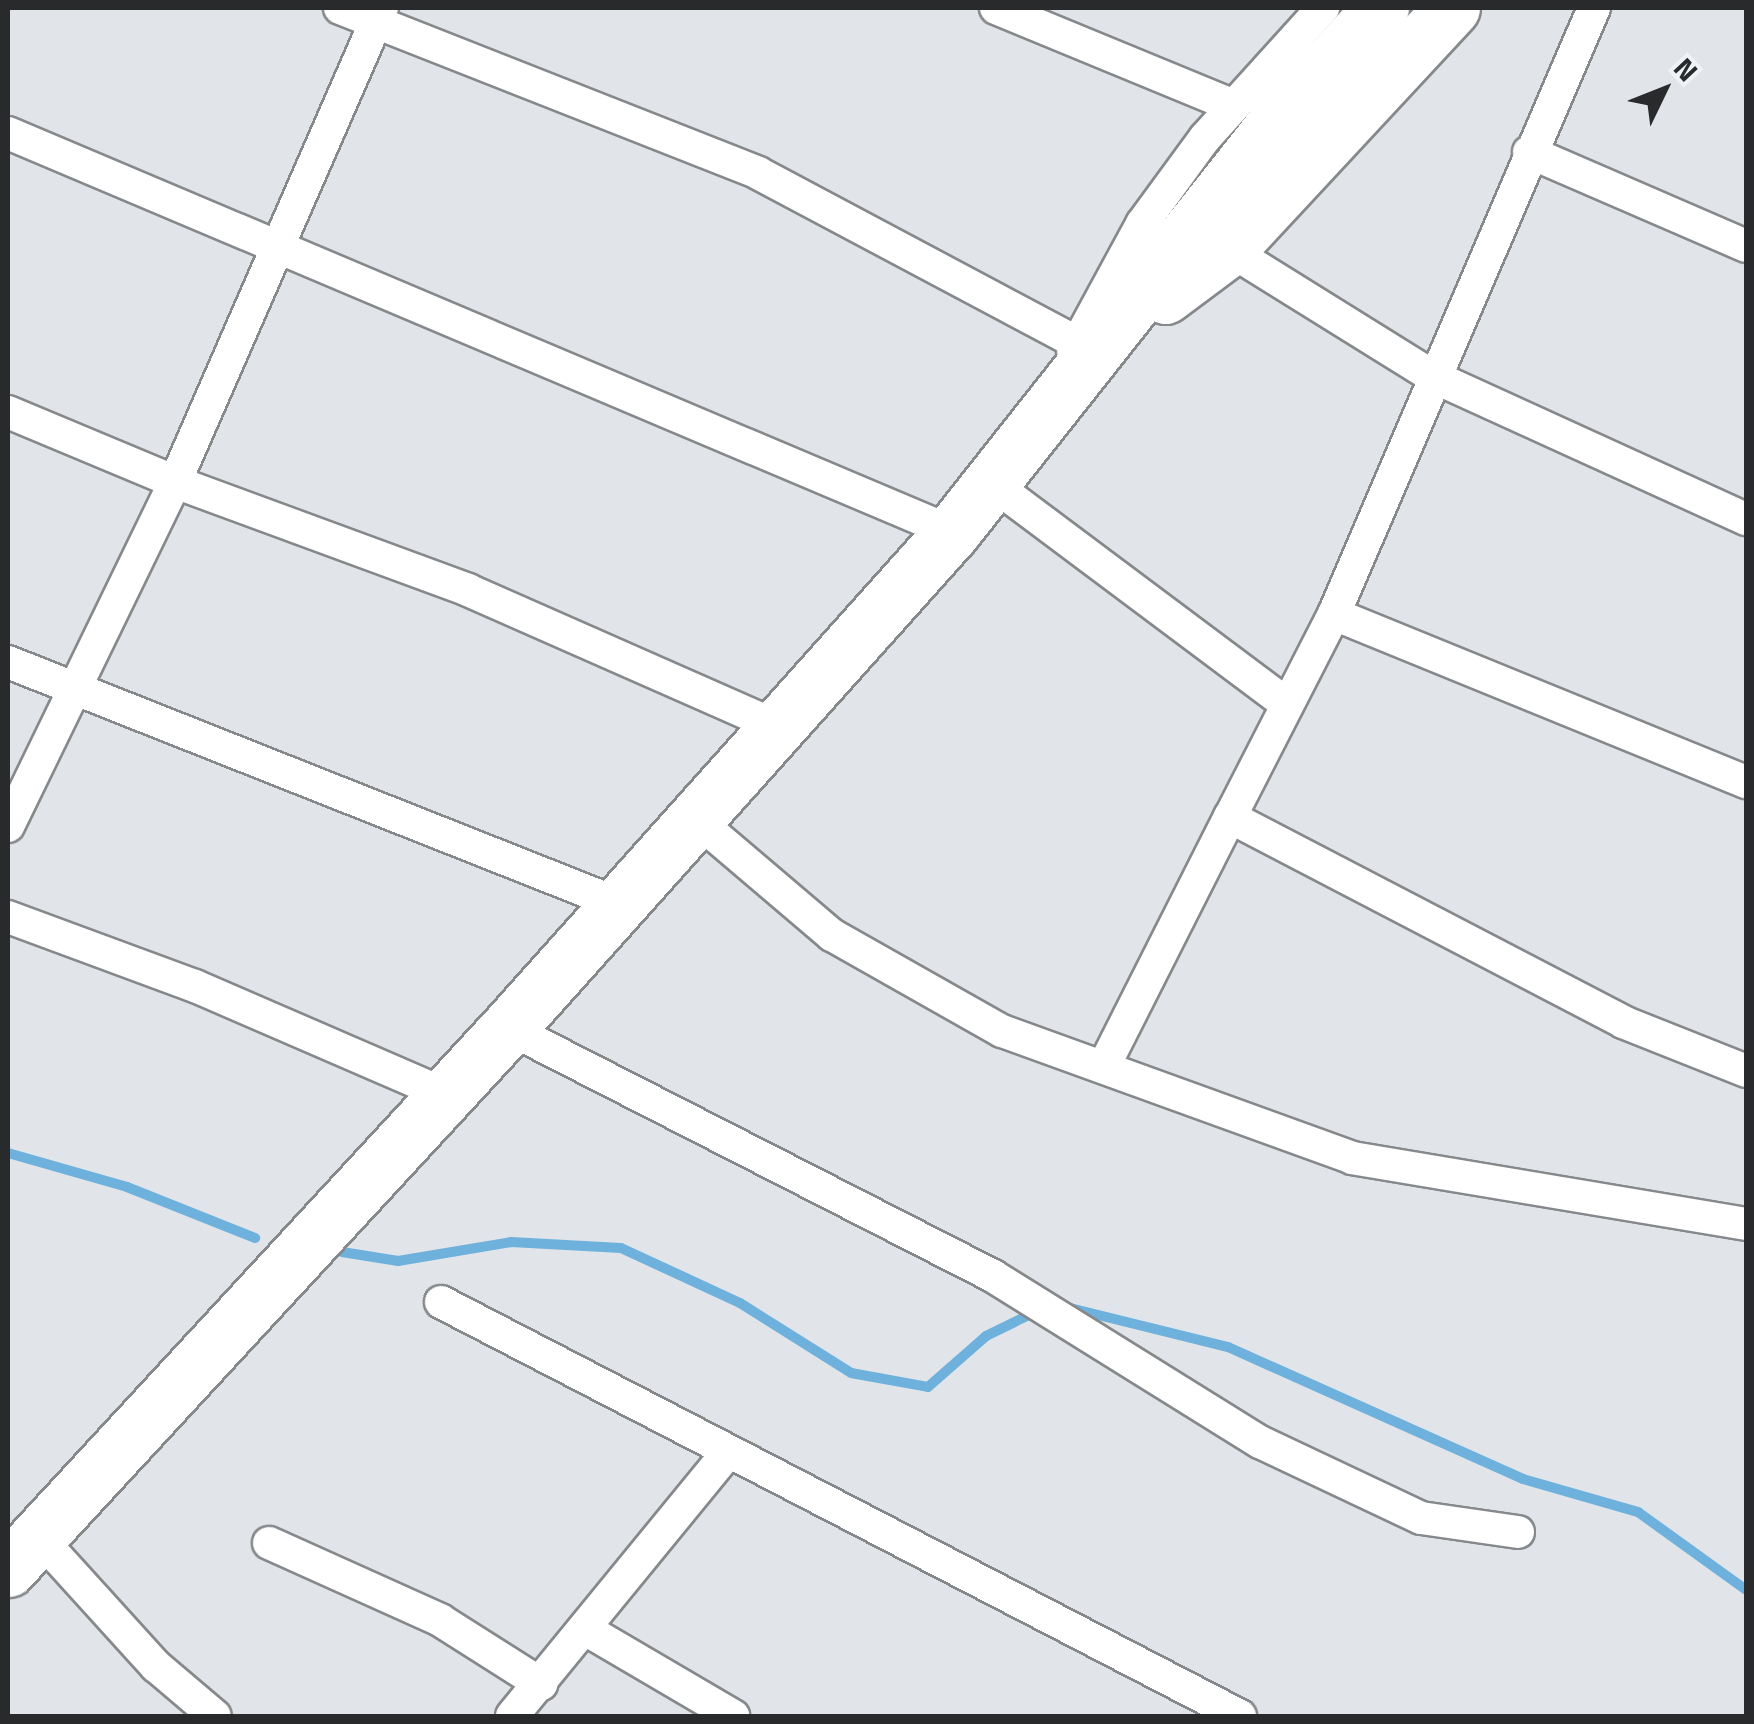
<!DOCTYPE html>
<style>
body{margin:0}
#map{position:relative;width:1754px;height:1724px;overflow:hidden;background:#e1e5e9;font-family:"Titillium Web",sans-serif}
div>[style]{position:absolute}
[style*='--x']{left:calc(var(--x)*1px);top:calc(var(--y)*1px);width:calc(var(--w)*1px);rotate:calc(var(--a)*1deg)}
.stream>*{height:10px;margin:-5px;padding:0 5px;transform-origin:5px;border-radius:5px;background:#6fb1dd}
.roads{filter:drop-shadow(2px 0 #86898c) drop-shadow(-2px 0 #86898c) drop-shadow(0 2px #86898c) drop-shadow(0 -2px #86898c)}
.street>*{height:32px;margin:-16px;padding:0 16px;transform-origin:16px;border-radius:16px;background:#fff}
.highway>*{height:55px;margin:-27.5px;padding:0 27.5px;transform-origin:27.5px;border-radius:27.5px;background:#fff}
span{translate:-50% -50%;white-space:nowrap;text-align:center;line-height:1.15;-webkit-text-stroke:10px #eff2f6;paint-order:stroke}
.frame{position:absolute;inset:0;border:10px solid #292a2c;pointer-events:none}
.north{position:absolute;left:1614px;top:40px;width:100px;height:100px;-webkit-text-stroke:8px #eff2f6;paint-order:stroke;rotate:47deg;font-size:28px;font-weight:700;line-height:40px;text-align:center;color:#292a2c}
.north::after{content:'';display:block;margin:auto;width:35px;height:45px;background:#292a2c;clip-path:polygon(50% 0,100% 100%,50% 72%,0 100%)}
</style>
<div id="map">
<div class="stream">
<div style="--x:8;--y:1153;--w:124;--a:15.9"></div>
<div style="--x:127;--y:1187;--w:138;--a:21.7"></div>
<div style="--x:342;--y:1252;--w:57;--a:9.1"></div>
<div style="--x:398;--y:1261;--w:115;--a:-9.5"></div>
<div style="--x:511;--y:1242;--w:110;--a:3.1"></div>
<div style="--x:621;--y:1248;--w:131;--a:24.8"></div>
<div style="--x:740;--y:1303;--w:131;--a:32.2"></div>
<div style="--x:851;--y:1373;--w:78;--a:10.3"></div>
<div style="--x:928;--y:1387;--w:77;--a:-41.3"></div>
<div style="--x:986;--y:1336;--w:55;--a:-26.1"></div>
<div style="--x:1070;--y:1308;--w:163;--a:13.9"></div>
<div style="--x:1228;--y:1347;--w:323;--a:24.1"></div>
<div style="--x:1523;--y:1479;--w:120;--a:16"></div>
<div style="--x:1638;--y:1512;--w:133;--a:35.8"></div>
</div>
<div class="roads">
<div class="street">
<div style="--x:340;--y:8;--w:449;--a:21.5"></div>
<div style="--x:758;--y:173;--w:358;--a:28"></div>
<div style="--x:996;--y:8;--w:254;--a:22.4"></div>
<div style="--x:1594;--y:8;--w:659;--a:113.22"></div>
<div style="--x:1334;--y:614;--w:228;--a:117.1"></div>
<div style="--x:1230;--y:817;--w:443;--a:27.5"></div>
<div style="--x:1623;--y:1022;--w:132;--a:21.7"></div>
<div style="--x:8;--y:133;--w:1025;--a:22.91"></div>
<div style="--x:1529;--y:152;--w:236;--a:23.4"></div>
<div style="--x:1228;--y:249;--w:240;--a:31.9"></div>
<div style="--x:1432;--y:376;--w:345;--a:24.5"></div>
<div style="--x:1073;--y:351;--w:145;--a:-61.5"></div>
<div style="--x:1142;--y:224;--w:107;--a:-53.8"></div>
<div style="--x:1205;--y:138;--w:176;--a:-47.8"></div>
<div style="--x:8;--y:412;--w:181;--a:22.7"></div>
<div style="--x:175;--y:482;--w:312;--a:20.2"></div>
<div style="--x:468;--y:590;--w:338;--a:23.8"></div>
<div style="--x:990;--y:482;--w:371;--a:36.8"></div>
<div style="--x:1334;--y:614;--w:445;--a:22.2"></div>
<div style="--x:8;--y:662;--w:657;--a:21.61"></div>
<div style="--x:692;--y:816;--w:184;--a:40.4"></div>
<div style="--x:832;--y:935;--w:195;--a:29.5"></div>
<div style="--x:1002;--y:1031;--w:372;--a:19.9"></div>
<div style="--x:1352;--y:1158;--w:399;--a:9.5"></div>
<div style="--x:8;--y:826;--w:382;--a:-64.1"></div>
<div style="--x:175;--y:482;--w:517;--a:-66.41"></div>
<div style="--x:8;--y:917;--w:199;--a:20.3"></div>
<div style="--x:195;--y:986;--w:272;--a:23.4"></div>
<div style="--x:508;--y:1028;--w:545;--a:27.08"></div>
<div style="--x:993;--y:1276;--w:314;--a:31.9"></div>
<div style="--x:1260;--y:1442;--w:178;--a:25.3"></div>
<div style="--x:1421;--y:1518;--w:98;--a:8.2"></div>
<div style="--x:1104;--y:1066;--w:279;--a:-63.2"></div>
<div style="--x:441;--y:1302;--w:900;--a:27.39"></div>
<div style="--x:38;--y:1536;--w:176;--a:47.8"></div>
<div style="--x:156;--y:1666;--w:77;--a:40.3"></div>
<div style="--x:269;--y:1543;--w:188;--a:24.2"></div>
<div style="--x:440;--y:1620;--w:120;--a:32.4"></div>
<div style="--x:585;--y:1629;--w:172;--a:30.4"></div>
<div style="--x:512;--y:1716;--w:340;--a:-50.7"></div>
</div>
<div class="highway">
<div style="--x:1165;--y:296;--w:79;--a:-36.7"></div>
<div style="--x:1228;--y:249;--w:329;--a:-47.1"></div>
<div style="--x:8;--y:1569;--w:737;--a:-47.26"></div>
<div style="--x:508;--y:1028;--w:666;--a:-48.17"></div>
<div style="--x:952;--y:532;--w:530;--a:-51.66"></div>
<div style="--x:1281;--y:116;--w:147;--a:-47.2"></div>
</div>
</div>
<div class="frame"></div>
<div class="north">N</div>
</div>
